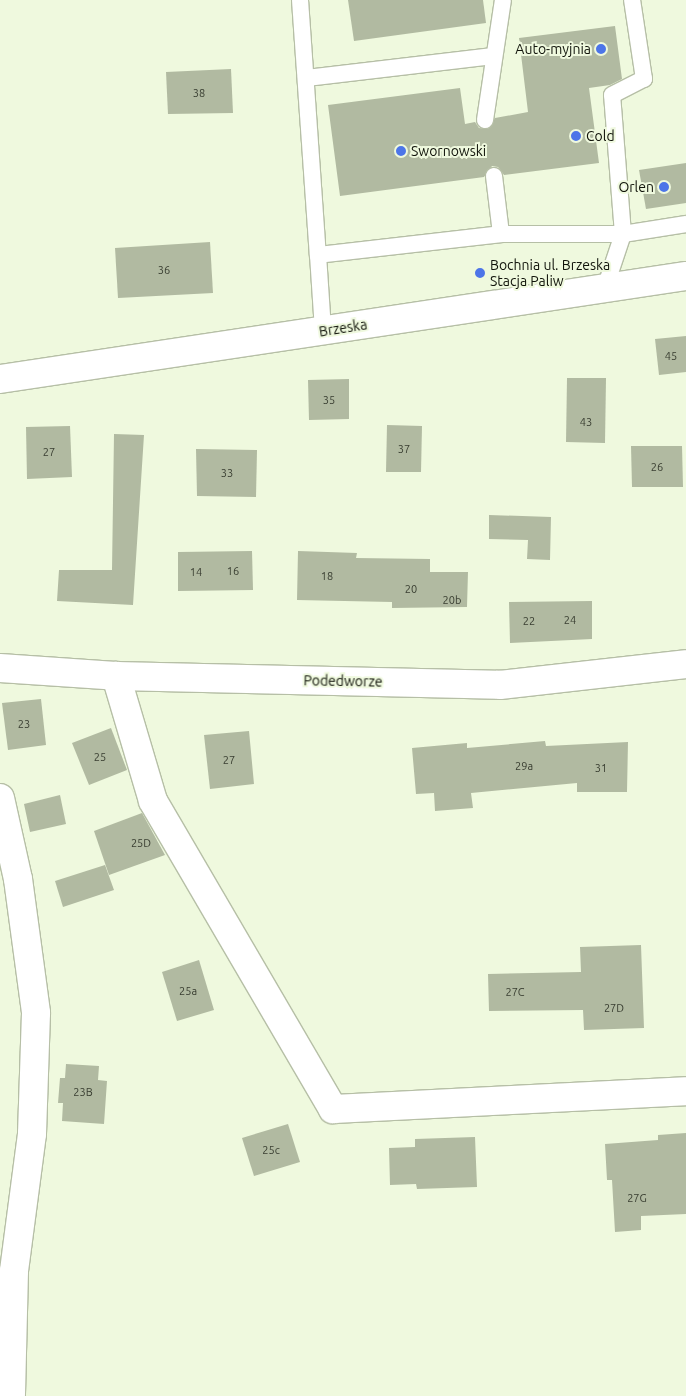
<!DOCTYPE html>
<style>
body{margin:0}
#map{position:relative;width:686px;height:1396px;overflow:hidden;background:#eff9de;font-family:Ubuntu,sans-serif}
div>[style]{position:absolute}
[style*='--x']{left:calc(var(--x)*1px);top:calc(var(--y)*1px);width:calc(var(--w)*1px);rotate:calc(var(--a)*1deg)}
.building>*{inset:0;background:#b1baa1}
.roads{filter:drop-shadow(1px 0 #b6bfa6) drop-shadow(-1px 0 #b6bfa6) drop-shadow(0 1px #b6bfa6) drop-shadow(0 -1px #b6bfa6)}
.service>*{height:16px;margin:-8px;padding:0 8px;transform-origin:8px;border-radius:8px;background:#fff}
.minor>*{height:28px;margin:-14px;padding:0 14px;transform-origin:14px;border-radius:14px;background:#fff}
.secondary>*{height:28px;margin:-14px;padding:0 14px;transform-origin:14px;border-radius:14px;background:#fff}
.dots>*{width:14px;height:14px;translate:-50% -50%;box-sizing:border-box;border:2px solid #eff9de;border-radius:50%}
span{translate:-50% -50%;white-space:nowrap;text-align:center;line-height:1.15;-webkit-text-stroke:4px #eff9de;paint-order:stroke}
.number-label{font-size:11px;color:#383d30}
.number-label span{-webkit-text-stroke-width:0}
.poi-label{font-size:14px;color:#10130a}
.right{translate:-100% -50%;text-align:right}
.left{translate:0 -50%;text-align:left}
.street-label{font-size:14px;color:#10130a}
</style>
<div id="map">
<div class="building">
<div style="clip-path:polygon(348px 0,483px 0,486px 23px,354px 41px)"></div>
<div style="clip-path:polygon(615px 26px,622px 79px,610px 85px,589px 88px,599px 163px,504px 175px,498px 167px,492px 166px,484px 177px,340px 196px,328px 105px,460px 88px,465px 124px,475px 122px,479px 128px,488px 129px,495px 118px,528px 112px,519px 38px)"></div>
<div style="clip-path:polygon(231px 69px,233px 113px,168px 114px,166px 72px)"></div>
<div style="clip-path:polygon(686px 163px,686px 203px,646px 209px,639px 170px)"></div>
<div style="clip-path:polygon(210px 242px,213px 293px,118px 298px,115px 248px)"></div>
<div style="clip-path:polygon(686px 336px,686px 372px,659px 375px,655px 339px)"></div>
<div style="clip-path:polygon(567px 378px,606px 378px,605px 443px,566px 442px)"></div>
<div style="clip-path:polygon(349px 379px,349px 419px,309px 420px,308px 380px)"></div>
<div style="clip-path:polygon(387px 425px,422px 426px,421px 472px,386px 472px)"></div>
<div style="clip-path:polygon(70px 426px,72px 477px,27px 479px,26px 427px)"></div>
<div style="clip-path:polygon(114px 434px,144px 435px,133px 605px,57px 601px,59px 570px,112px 570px)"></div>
<div style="clip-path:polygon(631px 446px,682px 446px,683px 487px,632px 487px)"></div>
<div style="clip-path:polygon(196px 449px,257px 450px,256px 497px,197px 496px)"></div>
<div style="clip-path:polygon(489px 515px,551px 517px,550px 560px,527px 559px,528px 540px,489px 539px)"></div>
<div style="clip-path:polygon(252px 551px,253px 590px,178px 591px,178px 552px)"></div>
<div style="clip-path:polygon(298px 551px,357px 553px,356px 558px,430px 559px,430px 572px,468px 572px,467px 607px,392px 608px,392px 602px,297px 600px)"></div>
<div style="clip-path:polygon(592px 601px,592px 639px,510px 643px,509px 602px)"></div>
<div style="clip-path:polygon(41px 699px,46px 745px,8px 750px,2px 703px)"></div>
<div style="clip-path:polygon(111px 728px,127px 770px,89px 785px,72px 743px)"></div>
<div style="clip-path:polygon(249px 731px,254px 784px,210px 789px,204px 735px)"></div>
<div style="clip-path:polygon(545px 741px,546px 746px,628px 742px,627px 792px,577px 792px,577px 783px,471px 793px,473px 808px,435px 811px,434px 793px,416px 794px,412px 748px,467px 743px,467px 748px)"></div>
<div style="clip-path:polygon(60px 795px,66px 824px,30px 832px,24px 804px)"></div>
<div style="clip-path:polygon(142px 813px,165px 855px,109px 875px,94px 831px)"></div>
<div style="clip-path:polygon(105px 865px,114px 890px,63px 907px,55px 881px)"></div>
<div style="clip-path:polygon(641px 945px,644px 1028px,584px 1030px,583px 1010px,489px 1011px,488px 974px,581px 972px,580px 947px)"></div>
<div style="clip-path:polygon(199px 960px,214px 1010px,177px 1021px,162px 972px)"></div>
<div style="clip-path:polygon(66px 1064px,99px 1066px,98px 1080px,107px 1081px,104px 1124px,62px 1121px,63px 1103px,58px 1103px,60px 1078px,65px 1078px)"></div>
<div style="clip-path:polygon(288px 1124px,300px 1162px,254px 1176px,242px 1138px)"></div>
<div style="clip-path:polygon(686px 1133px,686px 1214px,641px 1216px,641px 1230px,615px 1232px,612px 1180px,607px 1180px,605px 1144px,658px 1140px,658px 1135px)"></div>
<div style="clip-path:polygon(475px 1137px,477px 1187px,417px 1189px,416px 1184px,390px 1185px,389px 1148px,415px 1147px,415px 1139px)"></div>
</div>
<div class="roads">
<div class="service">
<div style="--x:300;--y:0;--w:256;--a:86"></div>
<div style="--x:318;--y:255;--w:184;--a:-6.5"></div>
<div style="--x:306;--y:78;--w:189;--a:-6.7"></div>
<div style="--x:485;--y:120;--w:121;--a:-81.5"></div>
<div style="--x:494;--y:176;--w:58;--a:83.1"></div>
<div style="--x:501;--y:234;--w:122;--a:0"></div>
<div style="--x:623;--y:234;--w:139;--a:-94.5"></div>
<div style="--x:612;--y:95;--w:36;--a:-27"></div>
<div style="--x:644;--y:79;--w:80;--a:-98.6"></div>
<div style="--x:318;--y:255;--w:76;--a:86.2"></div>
<div style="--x:605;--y:288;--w:57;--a:-71.6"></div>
<div style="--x:623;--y:234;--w:64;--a:-9"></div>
</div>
<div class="minor">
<div style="--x:0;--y:668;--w:116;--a:3.9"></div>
<div style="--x:116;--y:676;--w:384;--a:1.3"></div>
<div style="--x:500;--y:685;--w:187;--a:-6.4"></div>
<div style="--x:116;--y:676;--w:130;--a:73.5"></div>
<div style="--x:153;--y:801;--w:357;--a:59.7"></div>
<div style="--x:333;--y:1109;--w:353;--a:-2.9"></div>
<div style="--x:0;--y:798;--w:83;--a:77.5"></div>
<div style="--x:18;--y:879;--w:135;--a:82.3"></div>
<div style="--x:36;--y:1013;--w:121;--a:91.9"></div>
<div style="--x:32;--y:1134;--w:138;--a:97.5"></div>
<div style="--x:14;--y:1271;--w:125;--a:91.4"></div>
</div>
<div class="secondary">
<div style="--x:0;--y:379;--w:694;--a:-8.54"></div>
</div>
</div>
<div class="dots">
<div style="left:601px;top:49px;background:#4d75e8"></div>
<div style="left:576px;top:136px;background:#4d75e8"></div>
<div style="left:401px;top:151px;background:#4d75e8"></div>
<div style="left:664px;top:187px;background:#4d75e8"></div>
<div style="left:480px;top:273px;background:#4d75e8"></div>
</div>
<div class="number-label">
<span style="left:199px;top:93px">38</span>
<span style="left:164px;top:270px">36</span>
<span style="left:671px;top:356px">45</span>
<span style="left:329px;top:400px">35</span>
<span style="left:586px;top:422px">43</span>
<span style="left:404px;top:449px">37</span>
<span style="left:49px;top:452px">27</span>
<span style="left:657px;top:467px">26</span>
<span style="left:227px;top:473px">33</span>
<span style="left:233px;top:571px">16</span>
<span style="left:196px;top:572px">14</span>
<span style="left:327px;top:576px">18</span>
<span style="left:411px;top:589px">20</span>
<span style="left:452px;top:600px">20b</span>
<span style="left:570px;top:620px">24</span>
<span style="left:529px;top:621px">22</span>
<span style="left:24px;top:724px">23</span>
<span style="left:100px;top:757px">25</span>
<span style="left:229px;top:760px">27</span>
<span style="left:524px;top:766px">29a</span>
<span style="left:601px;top:768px">31</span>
<span style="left:141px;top:843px">25D</span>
<span style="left:188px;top:991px">25a</span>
<span style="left:515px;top:992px">27C</span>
<span style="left:614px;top:1008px">27D</span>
<span style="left:83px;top:1092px">23B</span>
<span style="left:271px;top:1150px">25c</span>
<span style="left:637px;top:1198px">27G</span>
</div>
<div class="poi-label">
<span class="right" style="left:591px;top:49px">Auto-myjnia</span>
<span class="left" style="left:586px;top:136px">Cold</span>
<span class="left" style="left:411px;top:151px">Swornowski</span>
<span class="right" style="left:654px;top:187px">Orlen</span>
<span class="left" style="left:490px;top:273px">Bochnia ul. Brzeska<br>Stacja Paliw</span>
</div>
<div class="street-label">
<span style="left:343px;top:328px;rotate:-9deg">Brzeska</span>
<span style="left:343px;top:681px;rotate:1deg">Podedworze</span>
</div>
</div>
